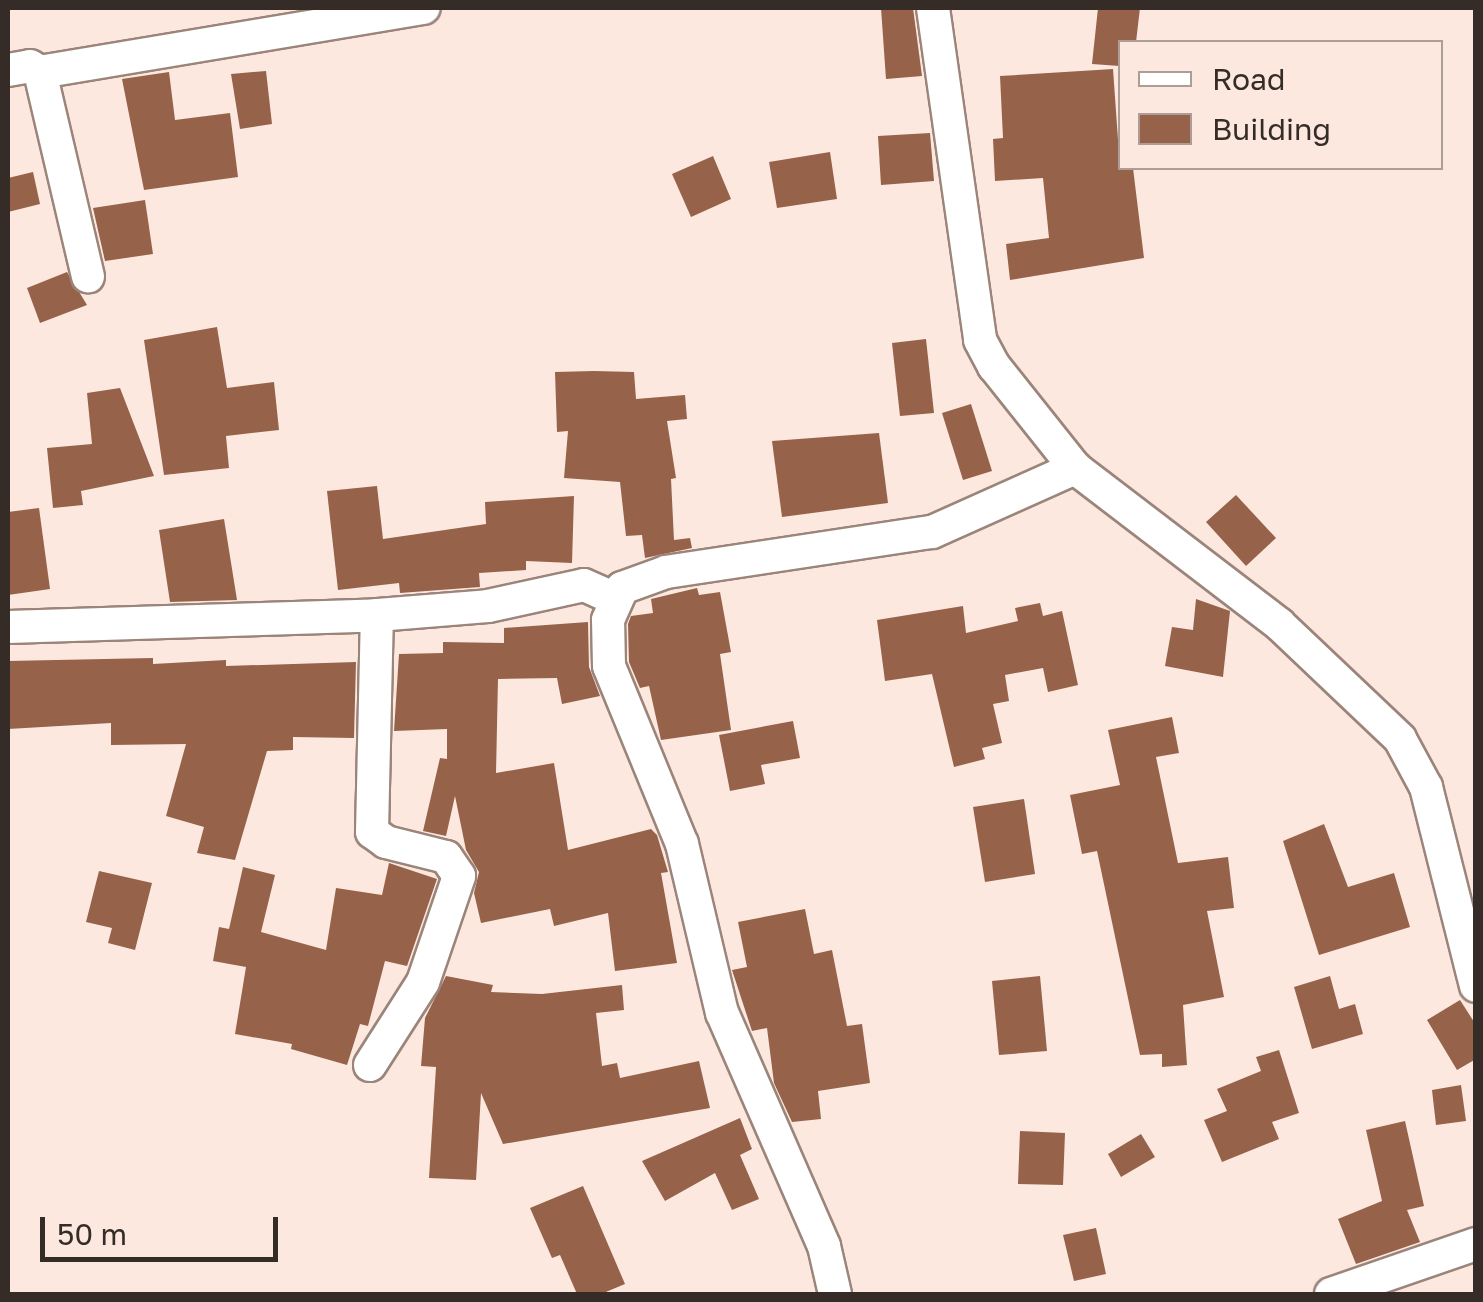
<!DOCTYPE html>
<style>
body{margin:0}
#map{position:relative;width:1483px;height:1302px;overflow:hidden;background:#fce8df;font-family:"Golos Text",sans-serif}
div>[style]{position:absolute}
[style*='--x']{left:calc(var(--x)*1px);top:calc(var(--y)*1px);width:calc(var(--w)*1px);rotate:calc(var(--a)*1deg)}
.building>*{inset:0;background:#96624a}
.roads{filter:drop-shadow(2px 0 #9b857a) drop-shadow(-2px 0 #9b857a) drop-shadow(0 2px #9b857a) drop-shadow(0 -2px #9b857a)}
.street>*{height:32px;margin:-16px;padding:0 16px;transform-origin:16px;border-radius:16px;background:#fff}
span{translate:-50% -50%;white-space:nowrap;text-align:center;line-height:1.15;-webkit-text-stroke:10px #fce8df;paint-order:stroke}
.frame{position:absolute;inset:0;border:10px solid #352c28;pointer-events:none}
.legend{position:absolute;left:1118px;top:40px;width:325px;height:130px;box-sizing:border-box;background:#fce8df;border:2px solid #ac9d96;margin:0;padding:12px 18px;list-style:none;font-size:30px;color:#352c28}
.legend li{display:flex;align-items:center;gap:20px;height:50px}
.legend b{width:50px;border:2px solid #ac9d96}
.scale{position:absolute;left:40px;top:1217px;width:238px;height:45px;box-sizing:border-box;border:5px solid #352c28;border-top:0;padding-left:12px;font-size:30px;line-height:35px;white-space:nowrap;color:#352c28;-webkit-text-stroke:8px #fce8df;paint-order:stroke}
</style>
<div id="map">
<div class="building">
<div style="clip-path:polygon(881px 8px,913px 8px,922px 76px,886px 79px)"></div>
<div style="clip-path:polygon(1098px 8px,1140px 8px,1136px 42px,1120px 42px,1120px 66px,1092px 64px)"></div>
<div style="clip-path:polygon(1113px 69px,1120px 168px,1133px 168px,1144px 258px,1010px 280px,1006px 244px,1049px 238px,1043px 178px,995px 181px,993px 139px,1003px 138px,1000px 76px)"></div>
<div style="clip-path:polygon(266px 71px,272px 124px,240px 129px,231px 74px)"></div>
<div style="clip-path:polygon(169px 72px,175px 120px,230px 113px,238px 177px,144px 190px,122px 79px)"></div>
<div style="clip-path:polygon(930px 133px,934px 181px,881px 185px,878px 136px)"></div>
<div style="clip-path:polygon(830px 152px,837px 199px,777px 208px,769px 162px)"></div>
<div style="clip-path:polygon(713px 156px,731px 199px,691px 217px,672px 174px)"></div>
<div style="clip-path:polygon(33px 172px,40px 204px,8px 212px,8px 178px)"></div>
<div style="clip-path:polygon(145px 200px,153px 254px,105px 261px,93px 208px)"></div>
<div style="clip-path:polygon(67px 272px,87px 305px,40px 323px,27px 288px)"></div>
<div style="clip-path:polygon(217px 327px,227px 388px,274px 382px,279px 430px,226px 436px,229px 468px,164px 475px,144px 340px)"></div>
<div style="clip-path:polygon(926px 339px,934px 413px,900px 416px,892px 343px)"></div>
<div style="clip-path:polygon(594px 371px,634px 372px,636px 399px,685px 395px,687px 419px,667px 421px,676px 478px,671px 479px,674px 540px,690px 538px,692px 548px,645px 558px,642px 535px,626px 536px,620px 482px,564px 478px,568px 431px,557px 432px,555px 372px)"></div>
<div style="clip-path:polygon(120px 388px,154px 476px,81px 491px,83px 505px,53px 508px,47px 448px,92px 444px,87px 393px)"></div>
<div style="clip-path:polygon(971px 404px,992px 471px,963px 480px,942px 413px)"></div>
<div style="clip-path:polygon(879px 433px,888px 503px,782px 517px,772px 441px)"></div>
<div style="clip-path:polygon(377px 486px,383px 539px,486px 524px,485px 502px,574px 496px,572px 563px,526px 561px,526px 570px,479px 573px,480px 587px,400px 593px,399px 583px,338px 590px,327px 491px)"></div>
<div style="clip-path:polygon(1236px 495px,1276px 538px,1246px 566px,1206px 522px)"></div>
<div style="clip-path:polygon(39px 508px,50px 589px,8px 595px,8px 512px)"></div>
<div style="clip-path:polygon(224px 519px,237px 600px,170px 602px,159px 530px)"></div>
<div style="clip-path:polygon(697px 588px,699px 595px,720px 592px,731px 652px,720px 654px,731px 730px,661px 740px,649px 686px,640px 688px,629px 662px,628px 624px,631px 616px,653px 613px,651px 599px)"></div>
<div style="clip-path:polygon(1196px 599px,1230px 611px,1223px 677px,1165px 666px,1172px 627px,1193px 630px)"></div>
<div style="clip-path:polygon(1040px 603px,1043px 616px,1062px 611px,1078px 685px,1048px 692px,1043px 668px,1005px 675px,1009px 701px,993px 704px,1002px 743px,982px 748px,985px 759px,954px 767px,932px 674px,885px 681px,877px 620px,963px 606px,966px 633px,1018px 621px,1015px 608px)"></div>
<div style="clip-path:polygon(588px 622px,589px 667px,600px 696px,562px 704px,557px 678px,498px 679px,496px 773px,554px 763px,568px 850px,651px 829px,657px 835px,668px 872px,661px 873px,677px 963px,615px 971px,608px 913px,554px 926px,550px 909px,481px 923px,474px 893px,479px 872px,466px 850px,455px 796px,446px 836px,423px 831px,440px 758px,447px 759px,447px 729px,394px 731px,399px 654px,443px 653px,443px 642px,504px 643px,504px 628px)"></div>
<div style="clip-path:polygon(153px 658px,153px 664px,226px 660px,226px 666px,356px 662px,354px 738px,293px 737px,293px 750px,267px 751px,235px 860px,197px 853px,204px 827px,166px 816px,186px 744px,111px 745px,111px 723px,8px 729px,8px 661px)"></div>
<div style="clip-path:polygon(1172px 717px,1179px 753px,1156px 757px,1178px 863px,1228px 857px,1234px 908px,1207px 911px,1224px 997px,1183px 1005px,1187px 1065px,1162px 1067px,1162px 1054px,1140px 1055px,1097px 851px,1082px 854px,1070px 795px,1120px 785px,1108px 730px)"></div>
<div style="clip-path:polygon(793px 721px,800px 758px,761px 765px,765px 784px,730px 791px,719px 735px)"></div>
<div style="clip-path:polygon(1024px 799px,1035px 874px,985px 882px,973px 807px)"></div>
<div style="clip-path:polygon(1324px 824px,1348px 887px,1394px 873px,1410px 927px,1319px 955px,1283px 841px)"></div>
<div style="clip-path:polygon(389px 863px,437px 879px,407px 966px,385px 961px,368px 1026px,360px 1024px,347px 1065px,291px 1049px,292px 1044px,235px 1034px,246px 967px,213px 961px,219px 927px,229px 929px,243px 867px,275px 875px,261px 932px,326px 950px,336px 888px,382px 895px)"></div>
<div style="clip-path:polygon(99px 871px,152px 883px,135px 950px,108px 943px,112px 928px,86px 922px)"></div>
<div style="clip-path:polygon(805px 909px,814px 954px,832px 950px,847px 1026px,862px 1024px,870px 1083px,818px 1091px,821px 1119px,792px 1122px,774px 1083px,767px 1028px,752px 1031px,732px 970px,747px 967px,738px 922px)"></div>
<div style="clip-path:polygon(446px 976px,493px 985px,491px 992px,542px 994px,622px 985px,624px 1010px,596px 1013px,602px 1066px,617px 1063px,620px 1078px,699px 1061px,710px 1108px,503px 1144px,481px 1093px,476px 1180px,429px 1178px,436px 1067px,421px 1066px,425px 1018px)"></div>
<div style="clip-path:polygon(1040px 976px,1047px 1051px,999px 1055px,992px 981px)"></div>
<div style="clip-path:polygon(1330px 976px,1339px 1009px,1355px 1004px,1363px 1034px,1312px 1049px,1294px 987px)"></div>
<div style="clip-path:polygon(1460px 1000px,1476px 1025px,1476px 1059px,1457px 1070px,1427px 1020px)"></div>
<div style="clip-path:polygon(1279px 1050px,1299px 1113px,1272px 1122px,1279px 1139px,1222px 1162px,1204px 1120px,1227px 1111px,1217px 1089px,1261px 1071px,1256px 1057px)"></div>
<div style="clip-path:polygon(1461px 1085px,1466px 1121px,1436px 1125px,1432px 1090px)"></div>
<div style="clip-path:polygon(740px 1118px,752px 1149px,740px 1155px,759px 1199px,732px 1210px,715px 1173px,665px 1201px,642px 1161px)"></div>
<div style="clip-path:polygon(1405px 1121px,1424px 1206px,1407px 1210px,1420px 1242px,1356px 1264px,1338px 1219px,1382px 1201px,1366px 1130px)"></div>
<div style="clip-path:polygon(1020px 1131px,1065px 1133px,1063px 1185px,1018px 1184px)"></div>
<div style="clip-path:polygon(1141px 1134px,1155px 1157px,1121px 1177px,1108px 1154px)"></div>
<div style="clip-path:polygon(583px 1186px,625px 1284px,601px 1294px,577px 1294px,560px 1255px,552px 1258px,530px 1208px)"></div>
<div style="clip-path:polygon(1096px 1228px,1106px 1274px,1074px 1281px,1063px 1235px)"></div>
</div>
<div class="roads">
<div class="street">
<div style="--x:933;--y:8;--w:335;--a:81.9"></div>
<div style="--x:980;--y:340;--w:30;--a:62"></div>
<div style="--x:994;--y:366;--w:130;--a:51.5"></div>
<div style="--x:1075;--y:468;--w:257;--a:37.4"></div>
<div style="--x:1279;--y:624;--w:167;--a:43.5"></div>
<div style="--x:1400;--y:739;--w:55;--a:61.6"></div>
<div style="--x:1426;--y:787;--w:205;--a:75.9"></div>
<div style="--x:8;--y:70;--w:22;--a:-10"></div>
<div style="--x:30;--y:66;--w:12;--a:31"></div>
<div style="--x:40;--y:72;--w:210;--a:76.8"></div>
<div style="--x:40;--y:72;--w:389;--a:-9.5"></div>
<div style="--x:8;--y:627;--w:357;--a:-1.8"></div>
<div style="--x:365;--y:616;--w:123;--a:-4.6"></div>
<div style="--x:488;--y:606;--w:98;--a:-12.3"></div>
<div style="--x:584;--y:585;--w:34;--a:24"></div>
<div style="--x:370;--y:1065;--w:98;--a:-57.4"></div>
<div style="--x:423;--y:982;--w:112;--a:-71.2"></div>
<div style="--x:459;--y:876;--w:23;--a:-124"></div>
<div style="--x:446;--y:857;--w:62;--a:-166"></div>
<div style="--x:386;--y:842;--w:17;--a:-144"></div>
<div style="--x:372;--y:832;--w:217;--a:-88.7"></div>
<div style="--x:835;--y:1294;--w:49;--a:-102.9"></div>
<div style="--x:824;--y:1246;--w:254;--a:-113.6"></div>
<div style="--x:722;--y:1013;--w:174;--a:-103.3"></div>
<div style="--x:682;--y:844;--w:192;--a:-112.3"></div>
<div style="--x:609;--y:666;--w:46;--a:-91.2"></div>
<div style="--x:608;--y:620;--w:35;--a:-66"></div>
<div style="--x:622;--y:588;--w:47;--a:-20"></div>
<div style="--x:666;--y:572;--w:269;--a:-8.6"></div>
<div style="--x:932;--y:532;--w:157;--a:-24.1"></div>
<div style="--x:1331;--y:1294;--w:153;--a:-19"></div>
</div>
</div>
<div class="frame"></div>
<ul class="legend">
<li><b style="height:12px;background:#fff"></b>Road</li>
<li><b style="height:28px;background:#96624a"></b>Building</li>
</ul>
<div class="scale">50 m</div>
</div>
